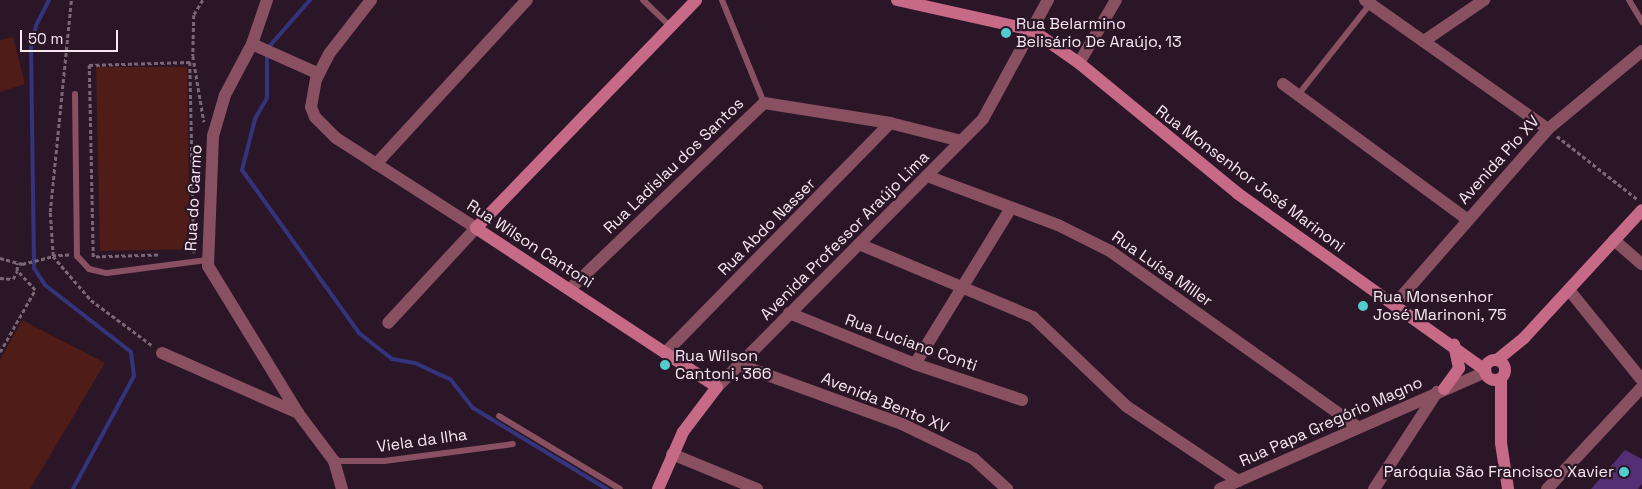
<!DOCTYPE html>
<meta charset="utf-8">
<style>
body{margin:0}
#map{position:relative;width:1642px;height:489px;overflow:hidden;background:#2b1627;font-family:"Space Grotesk",sans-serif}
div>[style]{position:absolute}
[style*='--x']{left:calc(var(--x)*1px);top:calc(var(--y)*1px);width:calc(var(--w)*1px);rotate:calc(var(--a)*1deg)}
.green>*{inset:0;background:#4f1c17}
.stream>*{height:4px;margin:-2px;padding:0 2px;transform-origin:2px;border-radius:2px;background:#33347b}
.building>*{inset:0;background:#542f75}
.path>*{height:2.5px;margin-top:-1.25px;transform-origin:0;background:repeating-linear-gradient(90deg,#796775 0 4px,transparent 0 6.5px)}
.lane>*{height:6px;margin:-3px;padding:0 3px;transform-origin:3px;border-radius:3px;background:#895061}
.street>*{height:12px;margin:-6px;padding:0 6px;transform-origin:6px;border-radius:6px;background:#895061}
.secondary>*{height:12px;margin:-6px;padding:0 6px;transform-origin:6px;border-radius:6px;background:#c66a87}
.secondary>.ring{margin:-6px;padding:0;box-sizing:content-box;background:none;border:12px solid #c66a87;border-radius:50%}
.dots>*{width:14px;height:14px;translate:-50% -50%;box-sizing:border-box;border:2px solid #2b1627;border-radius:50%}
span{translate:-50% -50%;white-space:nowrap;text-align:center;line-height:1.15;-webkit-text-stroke:4.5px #2b1627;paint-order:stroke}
.poi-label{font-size:16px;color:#f7e8f3}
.left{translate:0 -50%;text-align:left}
.right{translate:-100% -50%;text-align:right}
.street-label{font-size:16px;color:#f7e8f3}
.scale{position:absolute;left:20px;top:30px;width:98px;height:22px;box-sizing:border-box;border:2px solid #f7e8f3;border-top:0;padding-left:6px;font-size:15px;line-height:18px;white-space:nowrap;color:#f7e8f3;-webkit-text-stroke:4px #2b1627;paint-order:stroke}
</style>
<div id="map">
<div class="green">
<div style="clip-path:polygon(13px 37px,25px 84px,0 92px,0 40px)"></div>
<div style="clip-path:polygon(96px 67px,187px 67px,190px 249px,100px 251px)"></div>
<div style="clip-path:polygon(22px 320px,105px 363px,30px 489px,0 489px,0 360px)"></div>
</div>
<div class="stream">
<div style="--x:49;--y:0;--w:29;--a:117"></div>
<div style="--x:36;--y:26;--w:23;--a:103"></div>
<div style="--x:31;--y:48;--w:220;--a:89.2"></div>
<div style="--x:34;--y:268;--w:20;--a:57"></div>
<div style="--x:45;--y:285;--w:109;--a:37.9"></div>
<div style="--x:131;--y:352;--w:24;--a:83"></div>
<div style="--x:134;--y:376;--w:128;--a:118.4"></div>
<div style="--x:310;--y:0;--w:65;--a:131.3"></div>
<div style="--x:267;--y:49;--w:49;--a:90"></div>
<div style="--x:267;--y:98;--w:24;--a:120"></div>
<div style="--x:255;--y:119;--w:53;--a:104.3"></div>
<div style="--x:242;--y:170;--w:201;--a:54.3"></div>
<div style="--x:359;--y:333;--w:42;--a:38.2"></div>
<div style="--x:392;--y:359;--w:23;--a:10"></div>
<div style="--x:415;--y:363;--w:40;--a:25"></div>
<div style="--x:451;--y:380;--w:36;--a:52"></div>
<div style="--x:473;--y:408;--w:157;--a:31.2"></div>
</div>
<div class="building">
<div style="clip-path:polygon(1625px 450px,1642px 459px,1642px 484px,1638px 489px,1591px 489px)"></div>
</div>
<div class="path">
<div style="--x:203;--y:0;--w:17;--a:121"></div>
<div style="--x:194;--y:15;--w:41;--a:91.4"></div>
<div style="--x:193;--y:56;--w:67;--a:80.5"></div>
<div style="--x:1557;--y:136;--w:102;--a:38.2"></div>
<div style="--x:69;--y:255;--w:16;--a:176"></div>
<div style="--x:53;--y:256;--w:44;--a:-93.9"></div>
<div style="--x:50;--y:212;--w:213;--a:-84.3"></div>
<div style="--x:158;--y:255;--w:65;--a:178.2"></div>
<div style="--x:93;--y:257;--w:192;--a:-91.2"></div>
<div style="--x:89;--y:65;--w:101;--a:-1.7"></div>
<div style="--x:190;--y:62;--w:191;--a:88.8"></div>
<div style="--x:0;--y:258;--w:23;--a:15"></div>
<div style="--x:22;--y:264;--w:32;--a:-14"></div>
<div style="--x:53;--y:256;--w:58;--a:49.2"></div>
<div style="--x:91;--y:300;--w:77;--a:36.6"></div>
<div style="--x:0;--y:278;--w:13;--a:4"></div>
<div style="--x:13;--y:279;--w:9;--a:-63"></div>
<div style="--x:0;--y:352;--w:71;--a:-60.6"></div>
<div style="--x:35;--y:290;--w:26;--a:-133"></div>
<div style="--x:17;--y:271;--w:8;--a:-90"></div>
</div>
<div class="lane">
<div style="--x:643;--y:0;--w:39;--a:44"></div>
<div style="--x:722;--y:0;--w:111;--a:67.8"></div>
<div style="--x:1629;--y:0;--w:26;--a:59"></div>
<div style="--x:75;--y:94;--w:162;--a:89.3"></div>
<div style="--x:77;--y:256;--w:18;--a:47"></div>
<div style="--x:89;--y:269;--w:18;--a:13"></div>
<div style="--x:107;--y:273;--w:101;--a:-7.4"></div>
<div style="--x:1298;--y:95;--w:116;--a:-51.6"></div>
<div style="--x:499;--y:416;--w:141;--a:31.1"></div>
<div style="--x:334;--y:461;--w:50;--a:0"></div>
<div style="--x:384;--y:461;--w:130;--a:-7.5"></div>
</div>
<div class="street">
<div style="--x:267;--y:0;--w:46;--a:108.8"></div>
<div style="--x:252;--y:44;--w:58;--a:117.9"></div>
<div style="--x:225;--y:95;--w:43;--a:106.3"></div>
<div style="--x:213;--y:136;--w:130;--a:92.2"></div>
<div style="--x:208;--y:266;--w:172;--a:58.5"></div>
<div style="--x:298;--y:413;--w:60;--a:53.1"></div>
<div style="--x:334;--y:461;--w:29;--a:74"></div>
<div style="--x:371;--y:0;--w:68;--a:127.9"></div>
<div style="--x:329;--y:54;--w:28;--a:117"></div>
<div style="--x:316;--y:79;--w:28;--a:100"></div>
<div style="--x:311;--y:107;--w:11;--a:68"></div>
<div style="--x:315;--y:117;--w:30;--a:45"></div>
<div style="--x:336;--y:138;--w:166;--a:32.7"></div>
<div style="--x:476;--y:228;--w:129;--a:132.8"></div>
<div style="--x:1365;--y:0;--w:224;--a:35.2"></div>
<div style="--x:1424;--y:41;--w:73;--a:-34.3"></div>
<div style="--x:252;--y:44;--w:73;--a:24.1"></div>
<div style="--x:1079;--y:63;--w:73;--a:-59.6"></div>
<div style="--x:1283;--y:84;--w:228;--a:36.3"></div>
<div style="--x:376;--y:164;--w:223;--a:-47.4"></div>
<div style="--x:927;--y:176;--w:140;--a:20.5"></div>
<div style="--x:1058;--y:225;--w:58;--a:26.6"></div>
<div style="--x:1110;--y:251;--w:304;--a:35.4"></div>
<div style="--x:1614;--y:240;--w:37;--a:41"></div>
<div style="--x:859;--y:244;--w:189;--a:22.8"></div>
<div style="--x:1033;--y:317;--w:129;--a:43.7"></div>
<div style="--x:1126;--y:406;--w:135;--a:33.8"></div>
<div style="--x:570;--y:289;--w:269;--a:-43.8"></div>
<div style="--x:764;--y:103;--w:128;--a:9"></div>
<div style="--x:890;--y:123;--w:73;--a:14.2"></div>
<div style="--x:1569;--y:290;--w:116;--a:51"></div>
<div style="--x:1394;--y:305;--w:234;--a:-48.8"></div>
<div style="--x:1548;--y:129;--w:122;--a:-39.7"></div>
<div style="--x:789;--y:313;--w:136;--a:22"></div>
<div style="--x:915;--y:364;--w:113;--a:18.6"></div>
<div style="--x:666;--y:352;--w:320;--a:-45.6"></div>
<div style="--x:162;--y:353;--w:149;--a:23.8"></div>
<div style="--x:915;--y:364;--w:183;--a:-58.4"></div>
<div style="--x:740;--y:365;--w:172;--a:20"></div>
<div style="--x:902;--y:424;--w:80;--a:25.9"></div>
<div style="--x:974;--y:459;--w:45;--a:42.3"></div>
<div style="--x:717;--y:387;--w:378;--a:-45.2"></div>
<div style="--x:983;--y:119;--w:136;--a:-61.4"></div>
<div style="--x:672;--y:454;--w:92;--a:22.4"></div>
<div style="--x:1220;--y:489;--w:290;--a:-23.8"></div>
<div style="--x:1374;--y:489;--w:116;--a:-57"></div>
<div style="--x:1547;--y:489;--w:139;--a:-47"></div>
</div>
<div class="secondary">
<div style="--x:897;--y:0;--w:138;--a:12.5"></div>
<div style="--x:1032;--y:30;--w:57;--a:35.1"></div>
<div style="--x:1079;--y:63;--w:205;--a:39.4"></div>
<div style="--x:1237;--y:193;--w:305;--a:35.5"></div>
<div style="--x:1497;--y:360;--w:35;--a:-39"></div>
<div style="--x:1524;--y:338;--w:174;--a:-47.3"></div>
<div class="ring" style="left:1485px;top:360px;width:8px;height:8px"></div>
<div style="--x:1501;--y:379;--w:64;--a:90"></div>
<div style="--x:1501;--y:443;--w:47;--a:81.3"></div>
<div style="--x:1444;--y:389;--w:26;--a:-54"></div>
<div style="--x:1459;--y:368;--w:24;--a:-102"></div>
<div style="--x:658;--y:489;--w:62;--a:-66.3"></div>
<div style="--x:683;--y:432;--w:56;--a:-52.9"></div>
<div style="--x:717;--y:387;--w:289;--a:-146.6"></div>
<div style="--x:476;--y:228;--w:317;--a:-46"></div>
</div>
<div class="dots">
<div style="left:1006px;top:33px;background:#52cdcd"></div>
<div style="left:1363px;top:306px;background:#52cdcd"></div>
<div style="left:665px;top:365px;background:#52cdcd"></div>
<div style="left:1624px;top:472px;background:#52cdcd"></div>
</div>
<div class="poi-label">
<span class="left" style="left:1016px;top:33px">Rua Belarmino<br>Belisário De Araújo, 13</span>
<span class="left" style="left:1373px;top:306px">Rua Monsenhor<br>José Marinoni, 75</span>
<span class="left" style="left:675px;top:365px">Rua Wilson<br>Cantoni, 366</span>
<span class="right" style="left:1614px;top:472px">Paróquia São Francisco Xavier</span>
</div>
<div class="street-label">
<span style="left:1499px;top:160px;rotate:-48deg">Avenida Pio XV</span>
<span style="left:674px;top:166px;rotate:-44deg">Rua Ladislau dos Santos</span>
<span style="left:1250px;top:179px;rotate:37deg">Rua Monsenhor José Marinoni</span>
<span style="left:194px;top:198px;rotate:-87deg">Rua do Carmo</span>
<span style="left:767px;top:227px;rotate:-45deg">Rua Abdo Nasser</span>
<span style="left:845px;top:236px;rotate:-45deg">Avenida Professor Araújo Lima</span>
<span style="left:530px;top:244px;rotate:33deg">Rua Wilson Cantoni</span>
<span style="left:1162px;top:269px;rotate:35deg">Rua Luísa Miller</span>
<span style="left:911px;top:343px;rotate:20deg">Rua Luciano Conti</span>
<span style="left:885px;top:403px;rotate:22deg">Avenida Bento XV</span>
<span style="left:1331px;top:422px;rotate:-24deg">Rua Papa Gregório Magno</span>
<span style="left:422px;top:441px;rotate:-8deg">Viela da Ilha</span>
</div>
<div class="scale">50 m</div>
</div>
